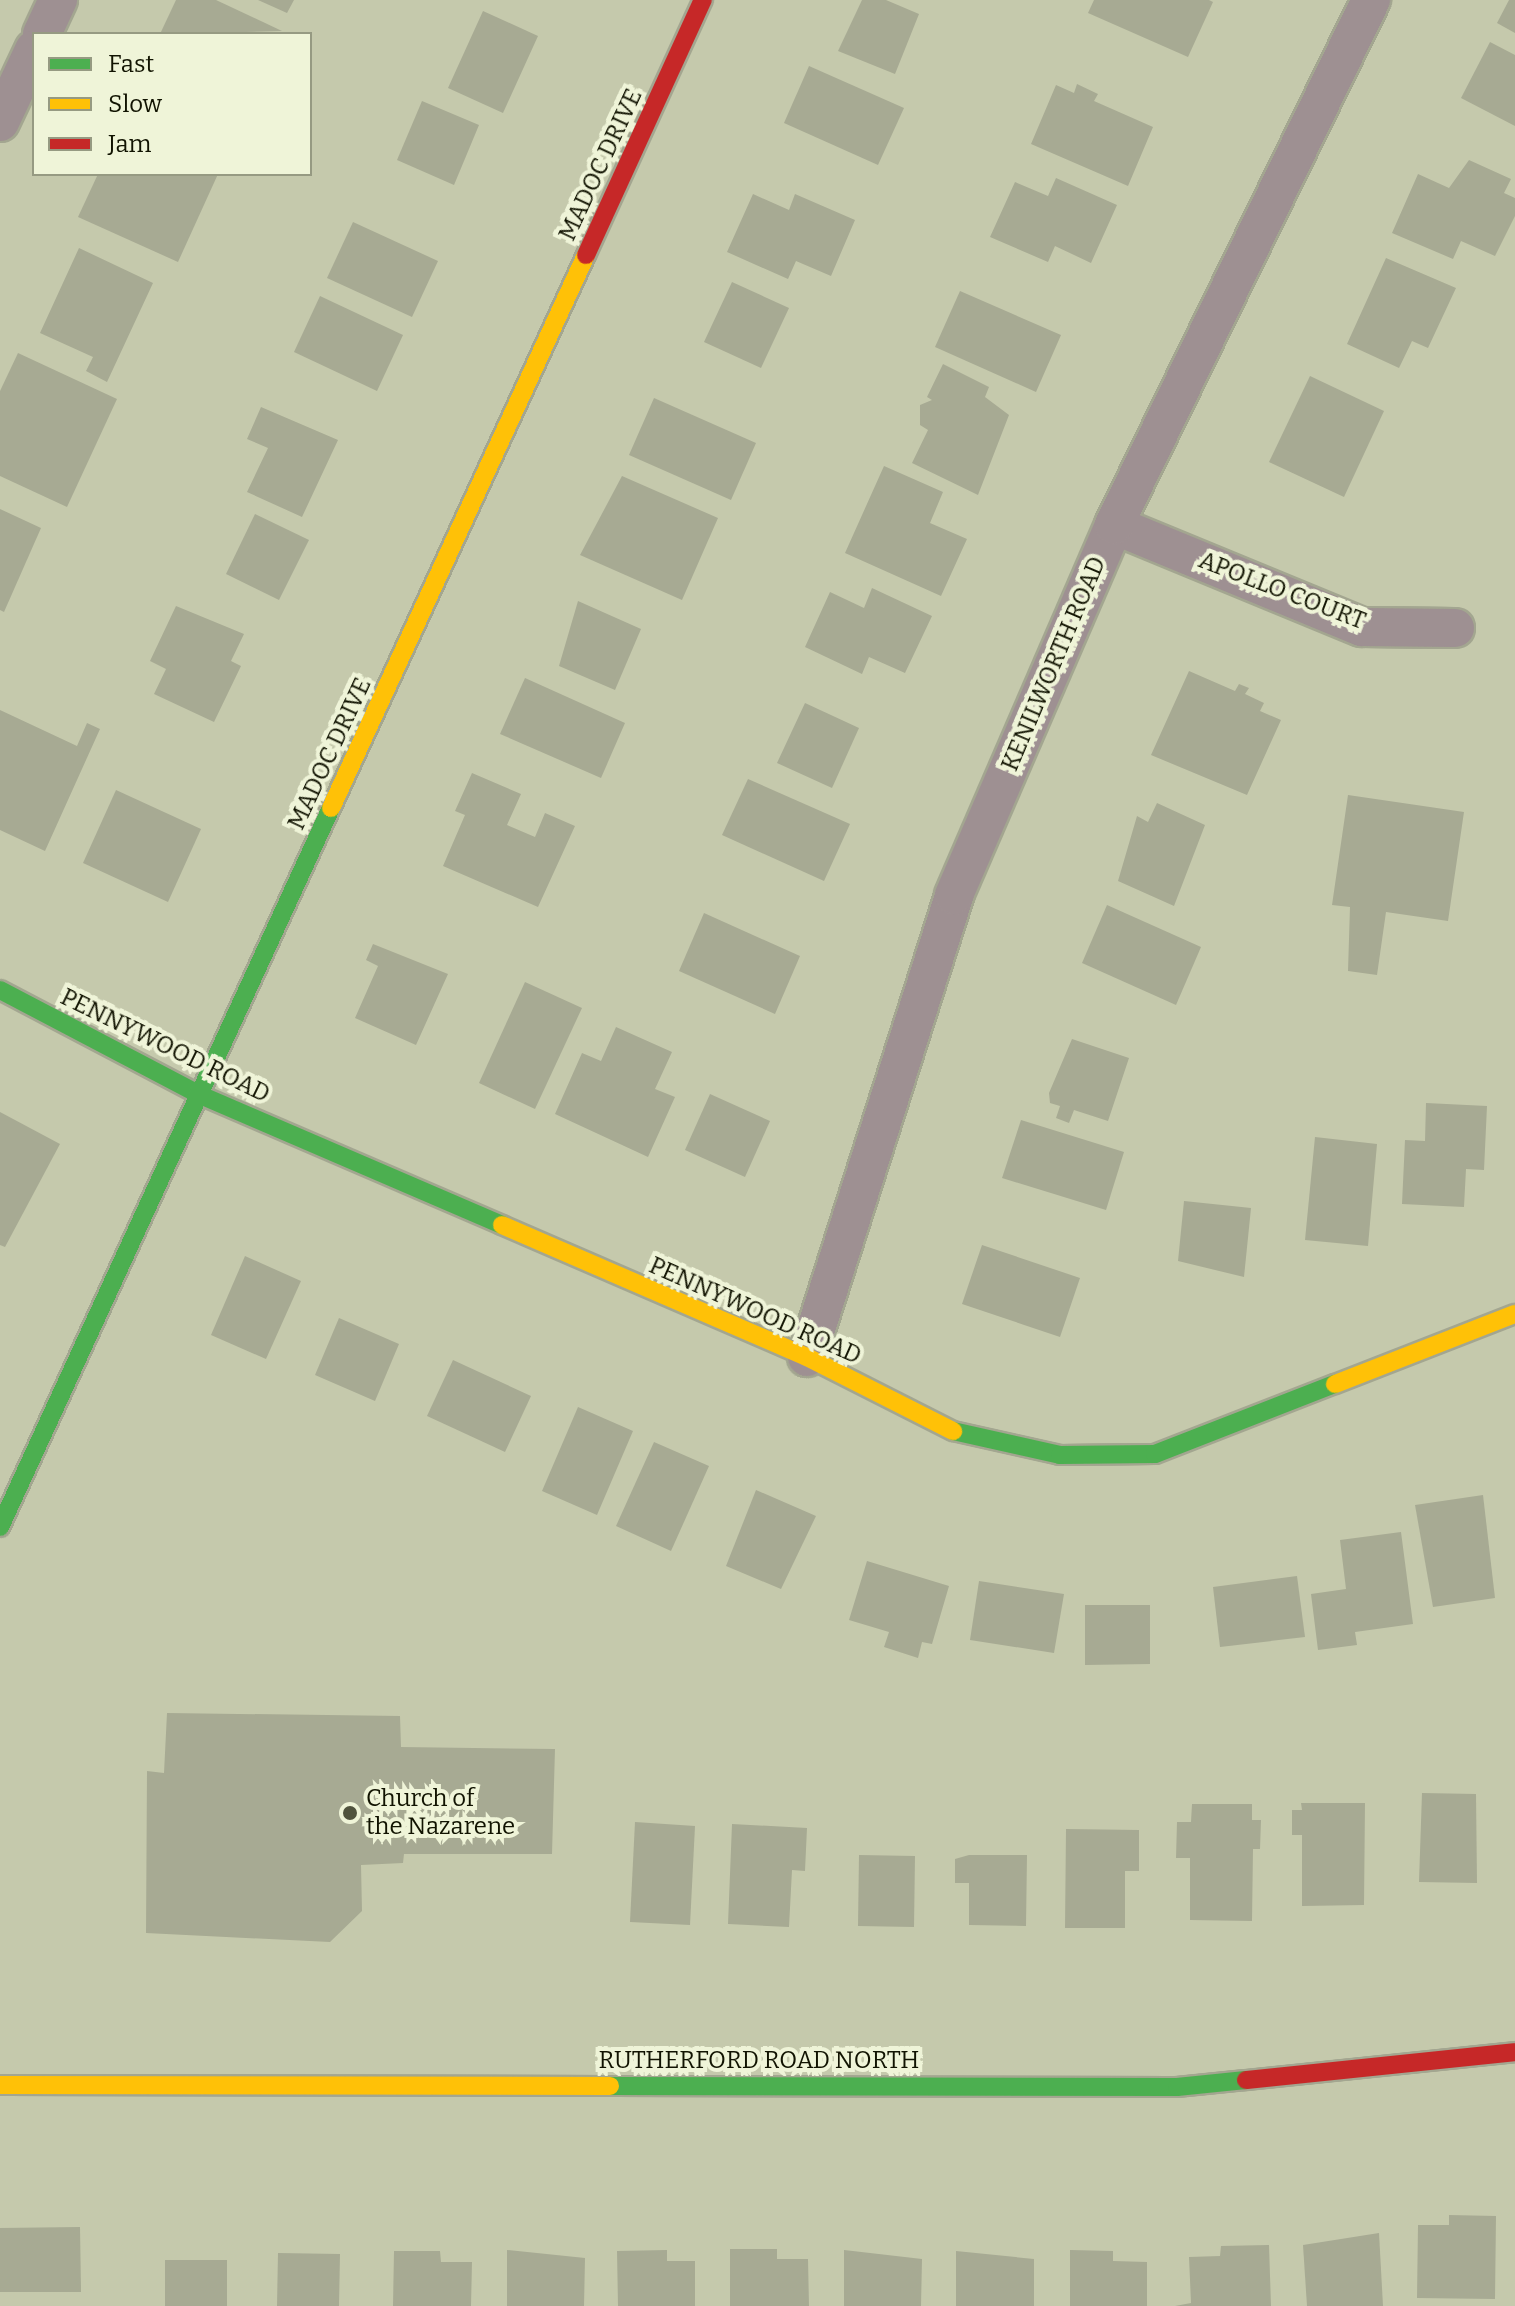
<!DOCTYPE html>
<style>
body{margin:0}
#map{position:relative;width:1515px;height:2306px;overflow:hidden;background:#c5c9ac;font-family:Bitter,serif}
div>[style]{position:absolute}
[style*='--x']{left:calc(var(--x)*1px);top:calc(var(--y)*1px);width:calc(var(--w)*1px);rotate:calc(var(--a)*1deg)}
.building>*{inset:0;background:#a7aa93}
.roads{filter:drop-shadow(2px 0 #a3a690) drop-shadow(-2px 0 #a3a690) drop-shadow(0 2px #a3a690) drop-shadow(0 -2px #a3a690)}
.street>*{height:38px;margin:-19px;padding:0 19px;transform-origin:19px;border-radius:19px;background:#9e9092}
.fast>*{height:18px;margin:-9px;padding:0 9px;transform-origin:9px;border-radius:9px;background:#4caf50}
.slow>*{height:18px;margin:-9px;padding:0 9px;transform-origin:9px;border-radius:9px;background:#ffc107}
.jam>*{height:18px;margin:-9px;padding:0 9px;transform-origin:9px;border-radius:9px;background:#c62828}
.dots>*{width:22px;height:22px;translate:-50% -50%;box-sizing:border-box;border:4px solid #eff4d8;border-radius:50%}
span{translate:-50% -50%;white-space:nowrap;text-align:center;line-height:1.15;-webkit-text-stroke:8px #eff4d8;paint-order:stroke}
.street-label{font-size:24px;color:#111301}
.poi-label{font-size:24px;color:#111301}
.left{translate:0 -50%;text-align:left}
.legend{position:absolute;left:32px;top:32px;width:280px;height:144px;box-sizing:border-box;background:#eff4d8;border:2px solid #969a82;margin:0;padding:10px 14px;list-style:none;font-size:24px;color:#111301}
.legend li{display:flex;align-items:center;gap:16px;height:40px}
.legend b{width:40px;border:2px solid #969a82}
</style>
<div id="map">
<div class="building">
<div style="clip-path:polygon(176px 0,216px 0,282px 31px,160px 34px)"></div>
<div style="clip-path:polygon(258px 0,294px 0,287px 13px)"></div>
<div style="clip-path:polygon(862px 0,886px 0,919px 14px,895px 74px,838px 51px)"></div>
<div style="clip-path:polygon(1094px 0,1209px 0,1213px 2px,1188px 57px,1088px 13px)"></div>
<div style="clip-path:polygon(1509px 0,1515px 0,1515px 33px,1497px 23px)"></div>
<div style="clip-path:polygon(483px 11px,538px 36px,503px 113px,448px 88px)"></div>
<div style="clip-path:polygon(1490px 42px,1515px 55px,1515px 126px,1461px 98px)"></div>
<div style="clip-path:polygon(809px 66px,904px 108px,878px 165px,784px 123px)"></div>
<div style="clip-path:polygon(1077px 84px,1098px 94px,1094px 101px,1153px 127px,1128px 186px,1031px 144px,1056px 85px,1074px 93px)"></div>
<div style="clip-path:polygon(422px 101px,479px 125px,454px 185px,397px 160px)"></div>
<div style="clip-path:polygon(1469px 160px,1511px 179px,1504px 193px,1515px 198px,1515px 216px,1495px 256px,1461px 241px,1453px 259px,1392px 233px,1418px 174px,1449px 188px)"></div>
<div style="clip-path:polygon(98px 174px,218px 174px,178px 262px,78px 217px)"></div>
<div style="clip-path:polygon(1056px 178px,1117px 205px,1091px 263px,1055px 246px,1048px 262px,990px 237px,1015px 182px,1048px 196px)"></div>
<div style="clip-path:polygon(753px 194px,789px 210px,795px 194px,855px 220px,831px 276px,796px 261px,788px 279px,727px 252px)"></div>
<div style="clip-path:polygon(353px 222px,438px 261px,412px 317px,327px 278px)"></div>
<div style="clip-path:polygon(79px 248px,153px 283px,107px 382px,86px 371px,93px 357px,40px 333px)"></div>
<div style="clip-path:polygon(1386px 258px,1456px 288px,1428px 348px,1412px 341px,1399px 368px,1347px 344px)"></div>
<div style="clip-path:polygon(732px 282px,789px 308px,761px 368px,704px 342px)"></div>
<div style="clip-path:polygon(960px 291px,1061px 335px,1036px 392px,935px 347px)"></div>
<div style="clip-path:polygon(320px 296px,403px 335px,377px 391px,294px 352px)"></div>
<div style="clip-path:polygon(18px 353px,117px 399px,67px 507px,0 476px,0 391px)"></div>
<div style="clip-path:polygon(943px 364px,989px 387px,985px 397px,1009px 415px,978px 495px,912px 463px,928px 430px,920px 425px,920px 405px,932px 400px,927px 397px)"></div>
<div style="clip-path:polygon(1310px 376px,1384px 411px,1344px 497px,1269px 462px)"></div>
<div style="clip-path:polygon(654px 398px,756px 443px,731px 500px,629px 455px)"></div>
<div style="clip-path:polygon(261px 407px,338px 440px,302px 517px,247px 492px,268px 448px,247px 439px)"></div>
<div style="clip-path:polygon(884px 466px,943px 492px,930px 523px,967px 539px,941px 596px,845px 553px)"></div>
<div style="clip-path:polygon(622px 476px,718px 518px,682px 600px,580px 555px)"></div>
<div style="clip-path:polygon(0 509px,41px 528px,4px 612px,0 610px)"></div>
<div style="clip-path:polygon(255px 514px,309px 540px,279px 600px,226px 574px)"></div>
<div style="clip-path:polygon(872px 588px,932px 616px,905px 673px,869px 657px,862px 674px,805px 647px,830px 592px,864px 608px)"></div>
<div style="clip-path:polygon(578px 601px,641px 629px,615px 690px,559px 666px)"></div>
<div style="clip-path:polygon(176px 606px,244px 634px,231px 661px,241px 666px,214px 722px,154px 694px,166px 669px,150px 661px)"></div>
<div style="clip-path:polygon(1189px 671px,1235px 691px,1239px 684px,1249px 688px,1245px 694px,1264px 703px,1260px 711px,1281px 720px,1247px 795px,1151px 755px)"></div>
<div style="clip-path:polygon(525px 678px,625px 723px,601px 778px,500px 734px)"></div>
<div style="clip-path:polygon(805px 703px,859px 728px,832px 788px,777px 763px)"></div>
<div style="clip-path:polygon(0 710px,77px 746px,87px 723px,100px 729px,45px 851px,0 830px)"></div>
<div style="clip-path:polygon(472px 773px,521px 794px,507px 825px,535px 837px,545px 813px,575px 826px,538px 907px,443px 866px,465px 815px,455px 811px)"></div>
<div style="clip-path:polygon(748px 779px,850px 824px,824px 881px,722px 835px)"></div>
<div style="clip-path:polygon(116px 790px,201px 829px,168px 902px,83px 863px)"></div>
<div style="clip-path:polygon(1348px 795px,1464px 812px,1448px 921px,1386px 912px,1377px 975px,1348px 971px,1350px 907px,1332px 905px)"></div>
<div style="clip-path:polygon(1157px 803px,1205px 825px,1174px 906px,1118px 881px,1137px 816px,1148px 822px)"></div>
<div style="clip-path:polygon(1107px 905px,1201px 947px,1176px 1005px,1082px 963px)"></div>
<div style="clip-path:polygon(704px 913px,800px 956px,775px 1014px,679px 971px)"></div>
<div style="clip-path:polygon(373px 944px,448px 974px,416px 1045px,355px 1018px,378px 966px,366px 960px)"></div>
<div style="clip-path:polygon(525px 982px,582px 1008px,535px 1109px,479px 1083px)"></div>
<div style="clip-path:polygon(616px 1027px,672px 1052px,655px 1089px,675px 1097px,648px 1157px,555px 1114px,582px 1053px,601px 1061px)"></div>
<div style="clip-path:polygon(1072px 1039px,1129px 1058px,1108px 1121px,1074px 1110px,1069px 1123px,1056px 1118px,1060px 1106px,1050px 1103px,1049px 1093px)"></div>
<div style="clip-path:polygon(710px 1094px,770px 1121px,745px 1177px,685px 1150px)"></div>
<div style="clip-path:polygon(1426px 1103px,1487px 1106px,1484px 1170px,1466px 1169px,1464px 1207px,1402px 1204px,1405px 1140px,1425px 1141px)"></div>
<div style="clip-path:polygon(0 1112px,60px 1144px,5px 1247px,0 1245px)"></div>
<div style="clip-path:polygon(1021px 1120px,1124px 1152px,1106px 1210px,1002px 1178px)"></div>
<div style="clip-path:polygon(1315px 1137px,1377px 1144px,1368px 1246px,1305px 1240px)"></div>
<div style="clip-path:polygon(1184px 1201px,1251px 1208px,1244px 1277px,1178px 1261px)"></div>
<div style="clip-path:polygon(982px 1245px,1080px 1278px,1060px 1337px,962px 1304px)"></div>
<div style="clip-path:polygon(245px 1256px,301px 1281px,266px 1359px,211px 1335px)"></div>
<div style="clip-path:polygon(339px 1318px,399px 1344px,375px 1401px,315px 1375px)"></div>
<div style="clip-path:polygon(453px 1360px,531px 1396px,505px 1452px,427px 1416px)"></div>
<div style="clip-path:polygon(578px 1407px,633px 1431px,597px 1515px,542px 1491px)"></div>
<div style="clip-path:polygon(654px 1442px,709px 1466px,671px 1551px,616px 1526px)"></div>
<div style="clip-path:polygon(756px 1490px,816px 1516px,781px 1589px,726px 1566px)"></div>
<div style="clip-path:polygon(1483px 1495px,1495px 1598px,1433px 1607px,1415px 1505px)"></div>
<div style="clip-path:polygon(1401px 1532px,1413px 1624px,1355px 1632px,1357px 1645px,1318px 1650px,1311px 1594px,1346px 1589px,1340px 1540px)"></div>
<div style="clip-path:polygon(867px 1561px,949px 1586px,932px 1644px,922px 1642px,918px 1658px,884px 1647px,889px 1632px,849px 1620px)"></div>
<div style="clip-path:polygon(1297px 1576px,1305px 1637px,1220px 1647px,1213px 1587px)"></div>
<div style="clip-path:polygon(979px 1581px,1064px 1594px,1054px 1653px,970px 1640px)"></div>
<div style="clip-path:polygon(1085px 1605px,1150px 1605px,1150px 1664px,1085px 1665px)"></div>
<div style="clip-path:polygon(167px 1713px,400px 1716px,401px 1747px,555px 1749px,552px 1854px,404px 1854px,403px 1863px,361px 1865px,362px 1911px,330px 1942px,146px 1933px,147px 1771px,164px 1773px)"></div>
<div style="clip-path:polygon(1422px 1793px,1476px 1794px,1477px 1883px,1419px 1882px)"></div>
<div style="clip-path:polygon(1301px 1803px,1365px 1803px,1364px 1905px,1302px 1906px,1302px 1835px,1292px 1835px,1292px 1810px,1302px 1810px)"></div>
<div style="clip-path:polygon(1192px 1804px,1252px 1804px,1252px 1820px,1261px 1820px,1260px 1849px,1253px 1849px,1252px 1921px,1190px 1920px,1190px 1858px,1176px 1858px,1177px 1822px,1191px 1822px)"></div>
<div style="clip-path:polygon(635px 1822px,695px 1826px,690px 1925px,630px 1922px)"></div>
<div style="clip-path:polygon(732px 1824px,807px 1828px,805px 1871px,792px 1870px,789px 1927px,728px 1924px)"></div>
<div style="clip-path:polygon(1066px 1829px,1139px 1830px,1139px 1871px,1125px 1871px,1125px 1928px,1065px 1928px)"></div>
<div style="clip-path:polygon(859px 1855px,915px 1856px,914px 1927px,858px 1926px)"></div>
<div style="clip-path:polygon(969px 1855px,1027px 1855px,1026px 1926px,969px 1925px,969px 1883px,955px 1883px,955px 1859px)"></div>
<div style="clip-path:polygon(1449px 2215px,1496px 2216px,1495px 2299px,1417px 2298px,1418px 2225px,1449px 2225px)"></div>
<div style="clip-path:polygon(80px 2227px,81px 2292px,0 2292px,0 2228px)"></div>
<div style="clip-path:polygon(1379px 2233px,1383px 2306px,1307px 2306px,1303px 2245px)"></div>
<div style="clip-path:polygon(1269px 2245px,1271px 2306px,1175px 2306px,1191px 2303px,1189px 2257px,1220px 2256px,1221px 2246px)"></div>
<div style="clip-path:polygon(730px 2249px,777px 2249px,777px 2259px,808px 2259px,809px 2306px,730px 2306px)"></div>
<div style="clip-path:polygon(507px 2250px,585px 2258px,584px 2306px,507px 2306px)"></div>
<div style="clip-path:polygon(667px 2250px,667px 2261px,695px 2261px,695px 2306px,618px 2306px,617px 2251px)"></div>
<div style="clip-path:polygon(844px 2250px,922px 2259px,921px 2306px,844px 2306px)"></div>
<div style="clip-path:polygon(1070px 2250px,1113px 2251px,1113px 2261px,1147px 2262px,1147px 2306px,1070px 2306px)"></div>
<div style="clip-path:polygon(394px 2251px,440px 2251px,441px 2262px,472px 2262px,471px 2306px,393px 2306px)"></div>
<div style="clip-path:polygon(956px 2251px,1034px 2259px,1034px 2306px,956px 2306px)"></div>
<div style="clip-path:polygon(278px 2253px,340px 2254px,339px 2306px,277px 2306px)"></div>
<div style="clip-path:polygon(165px 2260px,227px 2260px,227px 2306px,165px 2306px)"></div>
</div>
<div class="roads">
<div class="street">
<div style="--x:42;--y:34;--w:38;--a:-65"></div>
<div style="--x:0;--y:122;--w:80;--a:-64.7"></div>
<div style="--x:1114;--y:525;--w:268;--a:22.4"></div>
<div style="--x:1362;--y:627;--w:93;--a:0.6"></div>
<div style="--x:807;--y:1357;--w:485;--a:-72.3"></div>
<div style="--x:954;--y:895;--w:403;--a:-66.6"></div>
<div style="--x:1114;--y:525;--w:585;--a:-63.92"></div>
</div>
<div class="fast">
<div style="--x:0;--y:990;--w:224;--a:27.7"></div>
<div style="--x:198;--y:1094;--w:331;--a:23.3"></div>
<div style="--x:953;--y:1431;--w:110;--a:12.6"></div>
<div style="--x:1060;--y:1455;--w:95;--a:-0.6"></div>
<div style="--x:1155;--y:1454;--w:193;--a:-21.3"></div>
<div style="--x:0;--y:1527;--w:792;--a:-65.28"></div>
<div style="--x:610;--y:2086;--w:567;--a:0.1"></div>
<div style="--x:1177;--y:2087;--w:69;--a:-5.8"></div>
</div>
<div class="slow">
<div style="--x:331;--y:808;--w:609;--a:-65.24"></div>
<div style="--x:502;--y:1225;--w:332;--a:23.4"></div>
<div style="--x:807;--y:1357;--w:164;--a:26.9"></div>
<div style="--x:1335;--y:1384;--w:193;--a:-21.3"></div>
<div style="--x:0;--y:2085;--w:610;--a:0.09"></div>
</div>
<div class="jam">
<div style="--x:586;--y:255;--w:281;--a:-65.4"></div>
<div style="--x:1246;--y:2080;--w:270;--a:-5.9"></div>
</div>
</div>
<div class="dots">
<div style="left:350px;top:1813px;background:#50533d"></div>
</div>
<div class="street-label">
<span style="left:601px;top:165px;rotate:-65deg">MADOC DRIVE</span>
<span style="left:1282px;top:591px;rotate:21deg">APOLLO COURT</span>
<span style="left:1054px;top:664px;rotate:-67deg">KENILWORTH ROAD</span>
<span style="left:330px;top:754px;rotate:-65deg">MADOC DRIVE</span>
<span style="left:165px;top:1046px;rotate:26deg">PENNYWOOD ROAD</span>
<span style="left:755px;top:1311px;rotate:24deg">PENNYWOOD ROAD</span>
<span style="left:759px;top:2061px">RUTHERFORD ROAD NORTH</span>
</div>
<div class="poi-label">
<span class="left" style="left:366px;top:1813px">Church of<br>the Nazarene</span>
</div>
<ul class="legend">
<li><b style="height:10px;background:#4caf50"></b>Fast</li>
<li><b style="height:10px;background:#ffc107"></b>Slow</li>
<li><b style="height:10px;background:#c62828"></b>Jam</li>
</ul>
</div>
